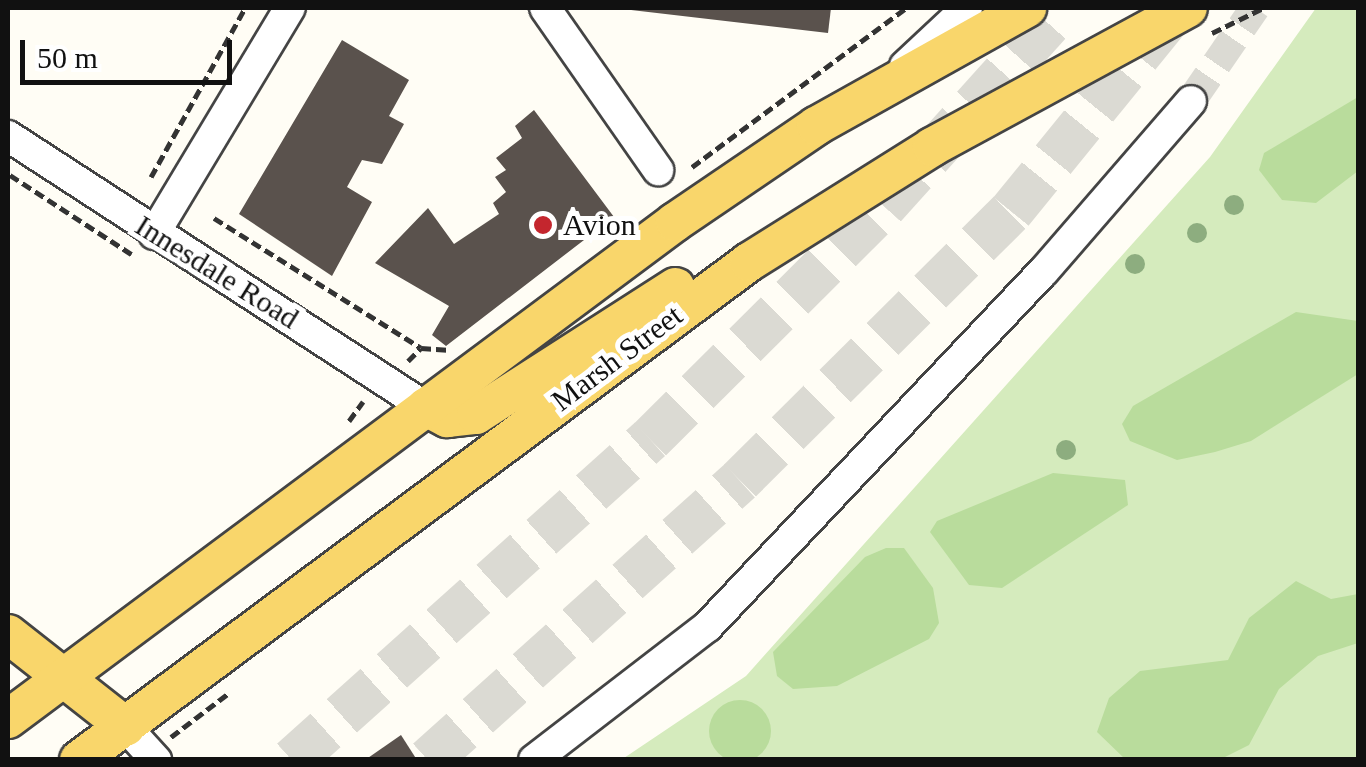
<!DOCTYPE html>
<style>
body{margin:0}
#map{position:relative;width:1366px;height:767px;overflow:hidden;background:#fffdf5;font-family:Georgia,serif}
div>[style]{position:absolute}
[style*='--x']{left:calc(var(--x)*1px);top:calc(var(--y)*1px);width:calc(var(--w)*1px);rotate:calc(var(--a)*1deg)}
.green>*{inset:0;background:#d5ebbd}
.forest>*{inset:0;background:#b9dc9c}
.round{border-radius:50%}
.building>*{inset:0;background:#5a524d}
.minor-tunnel>*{height:30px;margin-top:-15px;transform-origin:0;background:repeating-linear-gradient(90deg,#dbdad3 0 30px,transparent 0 45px)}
.highway-tunnel>*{height:45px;margin-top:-22.5px;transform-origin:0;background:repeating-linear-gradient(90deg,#dbdad3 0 45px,transparent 0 67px)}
.path>*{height:5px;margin-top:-2.5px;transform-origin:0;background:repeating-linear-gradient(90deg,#333 0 10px,transparent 0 15px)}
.roads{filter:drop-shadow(2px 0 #444) drop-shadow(-2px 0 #444) drop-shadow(0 2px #444) drop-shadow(0 -2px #444)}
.minor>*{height:30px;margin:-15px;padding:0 15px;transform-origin:15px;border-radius:15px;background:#fff}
.major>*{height:38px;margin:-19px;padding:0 19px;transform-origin:19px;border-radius:19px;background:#f9d66b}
.trees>*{width:20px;height:20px;margin:-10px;border-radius:50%;background:#8dad7f}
.dots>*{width:28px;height:28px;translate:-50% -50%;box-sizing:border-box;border:5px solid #fff;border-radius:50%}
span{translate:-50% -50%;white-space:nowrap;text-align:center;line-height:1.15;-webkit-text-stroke:10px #fff;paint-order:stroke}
.poi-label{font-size:30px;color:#111}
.left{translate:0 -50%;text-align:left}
.street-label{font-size:30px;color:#111}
.frame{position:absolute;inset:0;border:10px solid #111;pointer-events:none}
.scale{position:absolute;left:20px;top:40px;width:212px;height:45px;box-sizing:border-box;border:5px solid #111;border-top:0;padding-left:12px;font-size:30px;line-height:35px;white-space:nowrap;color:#111;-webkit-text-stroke:8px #fff;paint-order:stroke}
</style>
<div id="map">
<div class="green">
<div style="clip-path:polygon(1316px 8px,1358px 8px,1358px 759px,621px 760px,746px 676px,1210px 157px)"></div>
</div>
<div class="forest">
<div style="clip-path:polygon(1358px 97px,1358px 171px,1316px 203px,1282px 200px,1259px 170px,1264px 153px)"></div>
<div style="clip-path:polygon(1296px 312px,1358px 321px,1358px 374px,1251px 441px,1215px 452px,1177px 460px,1130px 441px,1122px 424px,1133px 406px)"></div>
<div style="clip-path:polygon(1053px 473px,1125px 480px,1128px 505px,1002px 588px,969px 585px,930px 532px,937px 521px)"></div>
<div style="clip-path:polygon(886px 548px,904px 548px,933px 588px,939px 623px,929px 639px,837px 686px,793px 689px,777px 676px,773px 652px,865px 557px)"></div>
<div style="clip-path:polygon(1296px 581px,1331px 599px,1358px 594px,1358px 643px,1318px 656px,1279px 689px,1249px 745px,1221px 759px,1125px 759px,1097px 732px,1109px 698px,1140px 671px,1228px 660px,1249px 618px)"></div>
<div class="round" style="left:709px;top:700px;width:62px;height:62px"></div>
</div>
<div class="building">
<div style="clip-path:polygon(614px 8px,831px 8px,828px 33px)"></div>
<div style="clip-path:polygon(342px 40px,409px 80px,389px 116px,404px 124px,382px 164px,362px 160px,347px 187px,372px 202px,332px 276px,239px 214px)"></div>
<div style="clip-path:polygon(534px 110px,614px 217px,446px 346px,432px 335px,449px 306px,375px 263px,428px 208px,454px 244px,499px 214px,493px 203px,506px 192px,495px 177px,506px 170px,496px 158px,522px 138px,515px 126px)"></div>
<div style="clip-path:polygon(401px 735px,417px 760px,365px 760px)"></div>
</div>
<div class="minor-tunnel">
<div style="--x:1191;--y:101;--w:113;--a:-55.5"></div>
</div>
<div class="highway-tunnel">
<div style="--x:292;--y:760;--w:481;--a:-41.9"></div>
<div style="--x:650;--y:439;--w:330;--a:-44.9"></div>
<div style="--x:884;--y:206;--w:266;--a:-48"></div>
<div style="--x:428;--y:760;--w:419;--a:-41.9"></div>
<div style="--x:740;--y:480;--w:382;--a:-44.8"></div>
<div style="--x:1011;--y:211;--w:260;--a:-50.9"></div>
</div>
<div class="path">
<div style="--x:1212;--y:33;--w:57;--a:-26.1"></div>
<div style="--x:692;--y:167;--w:267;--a:-36.6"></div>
<div style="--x:10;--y:175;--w:145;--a:33.1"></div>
<div style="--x:151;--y:177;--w:193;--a:-60.9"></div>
<div style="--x:214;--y:218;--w:244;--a:32.1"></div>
<div style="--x:408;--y:361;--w:18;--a:-45"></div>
<div style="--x:421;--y:348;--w:26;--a:4"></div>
<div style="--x:1357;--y:383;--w:1;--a:0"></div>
<div style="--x:349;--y:421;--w:24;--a:-54"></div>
<div style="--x:171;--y:737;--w:74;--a:-37.3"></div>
</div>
<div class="roads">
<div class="minor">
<div style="--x:545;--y:8;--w:198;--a:55.1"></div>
<div style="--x:905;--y:66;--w:85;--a:-43.1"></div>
<div style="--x:8;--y:136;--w:498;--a:33"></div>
<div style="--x:154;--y:234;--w:264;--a:-59"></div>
<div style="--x:126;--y:727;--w:45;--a:47.7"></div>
<div style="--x:534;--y:760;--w:218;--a:-37.6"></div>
<div style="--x:707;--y:627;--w:489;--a:-46.6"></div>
<div style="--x:1043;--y:272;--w:226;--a:-49.1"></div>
</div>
<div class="major">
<div style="--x:426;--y:407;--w:24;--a:28"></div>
<div style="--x:447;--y:418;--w:29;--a:-6"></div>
<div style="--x:476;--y:415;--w:237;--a:-32.7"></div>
<div style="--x:8;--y:634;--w:150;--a:38.2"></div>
<div style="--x:8;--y:719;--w:832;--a:-36.69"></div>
<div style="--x:675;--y:222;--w:171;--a:-34.2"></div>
<div style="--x:816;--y:126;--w:242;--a:-29.2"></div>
<div style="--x:79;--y:760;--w:835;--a:-36.62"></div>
<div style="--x:749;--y:262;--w:216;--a:-32.1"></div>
<div style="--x:932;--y:147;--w:291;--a:-28.5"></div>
</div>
</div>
<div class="trees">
<div style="left:1234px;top:205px"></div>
<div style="left:1197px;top:233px"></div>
<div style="left:1135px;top:264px"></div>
<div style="left:1066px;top:450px"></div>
</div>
<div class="dots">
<div style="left:543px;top:225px;background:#c4262e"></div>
</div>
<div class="poi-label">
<span class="left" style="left:563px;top:225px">Avion</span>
</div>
<div class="street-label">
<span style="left:217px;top:272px;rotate:32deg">Innesdale Road</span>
<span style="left:617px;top:358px;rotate:-37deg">Marsh Street</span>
</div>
<div class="frame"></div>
<div class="scale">50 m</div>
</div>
